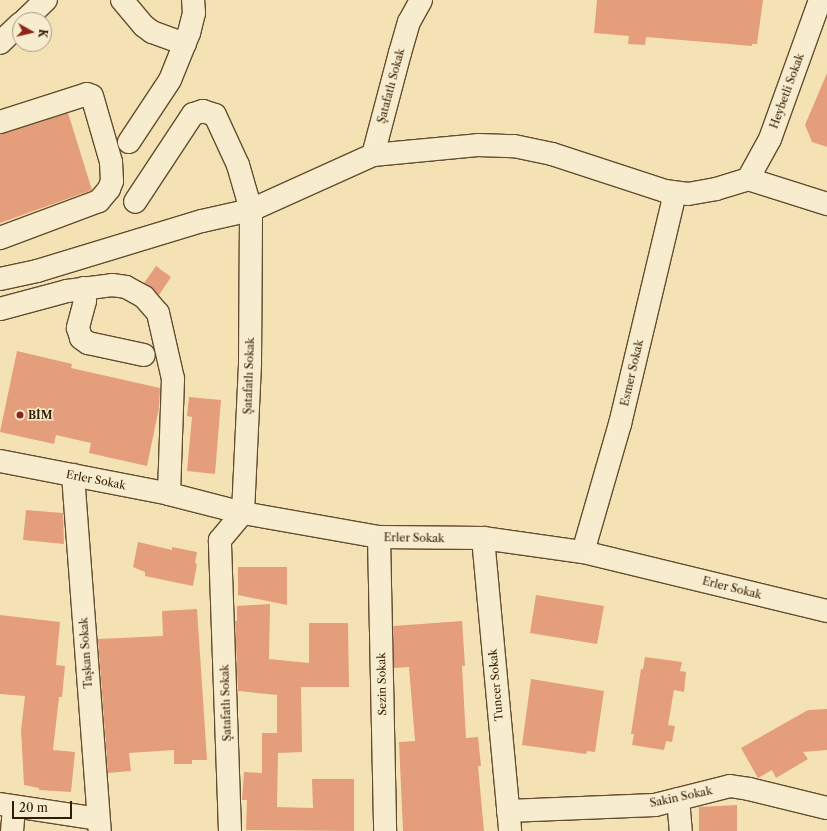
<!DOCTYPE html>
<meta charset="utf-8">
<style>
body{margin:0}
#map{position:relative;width:827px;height:831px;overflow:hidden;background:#f4e2b4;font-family:"Libre Caslon Text",serif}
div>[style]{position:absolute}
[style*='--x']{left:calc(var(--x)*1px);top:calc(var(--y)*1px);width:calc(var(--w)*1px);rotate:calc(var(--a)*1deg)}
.building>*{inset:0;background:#e49e7b}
.roads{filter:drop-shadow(1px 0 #624e30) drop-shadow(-1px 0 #624e30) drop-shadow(0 1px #624e30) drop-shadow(0 -1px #624e30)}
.minor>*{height:22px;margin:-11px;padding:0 11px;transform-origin:11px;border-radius:11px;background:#f8ecce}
.dots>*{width:11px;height:11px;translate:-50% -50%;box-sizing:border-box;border:2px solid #f8ecce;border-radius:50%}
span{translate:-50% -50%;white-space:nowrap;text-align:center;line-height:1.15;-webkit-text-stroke:3px #f8ecce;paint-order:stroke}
.street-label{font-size:11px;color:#321c04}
.poi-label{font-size:11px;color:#321c04;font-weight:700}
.left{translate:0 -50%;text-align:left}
.north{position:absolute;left:12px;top:12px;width:40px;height:40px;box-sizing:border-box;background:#f8ecce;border:1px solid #a9997d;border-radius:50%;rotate:98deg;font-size:11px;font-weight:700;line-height:16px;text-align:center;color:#321c04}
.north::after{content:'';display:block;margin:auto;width:14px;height:18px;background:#8f2418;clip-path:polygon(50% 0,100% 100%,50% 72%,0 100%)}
.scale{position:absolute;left:12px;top:801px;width:60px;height:18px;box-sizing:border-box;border:2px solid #321c04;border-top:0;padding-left:5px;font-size:12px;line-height:14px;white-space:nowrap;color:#321c04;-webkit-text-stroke:3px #f8ecce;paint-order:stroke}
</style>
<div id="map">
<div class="building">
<div style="clip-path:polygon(597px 0,763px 0,757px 44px,752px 44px,752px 46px,646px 37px,645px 45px,628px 44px,629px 36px,594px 33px)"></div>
<div style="clip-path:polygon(827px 73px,827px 147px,812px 142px,805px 125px)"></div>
<div style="clip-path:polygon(68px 113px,92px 190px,0 223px,0 134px)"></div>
<div style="clip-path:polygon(156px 266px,171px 277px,159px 295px,144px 283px)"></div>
<div style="clip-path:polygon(17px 351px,72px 364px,71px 368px,160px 388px,159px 408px,147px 466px,89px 453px,91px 443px,56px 435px,54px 444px,0 432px)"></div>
<div style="clip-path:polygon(189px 397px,221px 400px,215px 474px,187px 471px,192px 417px,187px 416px)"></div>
<div style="clip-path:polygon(26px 510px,63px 513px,64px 544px,23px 540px)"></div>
<div style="clip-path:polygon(138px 542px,172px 550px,172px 547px,197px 552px,195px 563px,197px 564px,193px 586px,145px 576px,145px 572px,133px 567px)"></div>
<div style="clip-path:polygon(238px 567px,287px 567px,287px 605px,238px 595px)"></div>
<div style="clip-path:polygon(536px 595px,604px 606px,597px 644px,530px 633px)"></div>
<div style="clip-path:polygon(270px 604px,269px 659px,309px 663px,309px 623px,348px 623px,349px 687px,301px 687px,302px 752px,278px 753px,277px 807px,313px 808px,312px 779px,354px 779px,354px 831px,246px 830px,247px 800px,242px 800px,244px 772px,262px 773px,262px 733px,277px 733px,277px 695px,238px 691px,235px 621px,237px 621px,237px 606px)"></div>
<div style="clip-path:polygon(197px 609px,207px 760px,192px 760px,192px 764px,174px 764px,174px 750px,129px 753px,131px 771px,108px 773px,98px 639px,163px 636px,162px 611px)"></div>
<div style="clip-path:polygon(0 615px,60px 622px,56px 665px,65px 666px,62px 697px,59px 697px,53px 750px,75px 752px,71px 792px,39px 790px,39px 788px,24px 785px,21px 730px,25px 696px,0 694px)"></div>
<div style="clip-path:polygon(462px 621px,465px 666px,462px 666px,466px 738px,478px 737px,481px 766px,478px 766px,484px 831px,403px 831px,399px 742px,415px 741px,409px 667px,394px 668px,393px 626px)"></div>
<div style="clip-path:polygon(645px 657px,682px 662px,680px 671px,686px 672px,684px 692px,674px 690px,668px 725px,675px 726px,672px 742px,666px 741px,664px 750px,632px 745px,634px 734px,631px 734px,641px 669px,643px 669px)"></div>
<div style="clip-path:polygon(531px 679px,604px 691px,595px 752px,587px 751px,586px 754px,522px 745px)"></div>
<div style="clip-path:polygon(827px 709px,827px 750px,803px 752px,808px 759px,776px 778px,772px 770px,758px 778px,741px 748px,808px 710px)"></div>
<div style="clip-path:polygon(737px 805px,737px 831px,699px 831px,699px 807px)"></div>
</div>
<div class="roads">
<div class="minor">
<div style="--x:122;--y:0;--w:34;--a:50"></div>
<div style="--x:144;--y:26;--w:10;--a:37"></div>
<div style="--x:152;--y:32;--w:35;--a:20"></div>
<div style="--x:25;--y:20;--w:29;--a:-44"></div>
<div style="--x:0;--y:43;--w:28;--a:-44"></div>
<div style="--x:0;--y:122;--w:91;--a:-17.8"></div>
<div style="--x:87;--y:94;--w:5;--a:22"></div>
<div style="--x:92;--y:96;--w:69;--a:73.9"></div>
<div style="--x:111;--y:162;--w:19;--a:87"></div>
<div style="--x:112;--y:181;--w:9;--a:111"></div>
<div style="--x:109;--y:189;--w:16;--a:130"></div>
<div style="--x:99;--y:201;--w:106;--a:159.5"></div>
<div style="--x:129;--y:142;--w:74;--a:-56.5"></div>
<div style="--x:170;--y:80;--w:51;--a:-68"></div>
<div style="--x:189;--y:33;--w:21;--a:-76"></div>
<div style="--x:194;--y:13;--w:13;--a:-94"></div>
<div style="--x:373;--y:155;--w:106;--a:-75.2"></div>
<div style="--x:400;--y:53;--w:32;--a:-74"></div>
<div style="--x:409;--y:22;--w:25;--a:-61"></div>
<div style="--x:748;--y:179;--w:46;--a:-61.2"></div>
<div style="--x:770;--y:139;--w:148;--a:-70.2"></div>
<div style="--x:748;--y:179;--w:83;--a:17.6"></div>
<div style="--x:0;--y:279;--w:38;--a:-12"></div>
<div style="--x:37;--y:271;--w:172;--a:-16.9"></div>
<div style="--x:202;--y:221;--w:50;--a:-12.7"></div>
<div style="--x:251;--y:210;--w:47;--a:-106.1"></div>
<div style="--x:238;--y:165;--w:55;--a:-114.7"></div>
<div style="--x:215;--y:115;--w:13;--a:-162"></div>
<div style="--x:203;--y:111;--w:10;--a:163"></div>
<div style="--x:193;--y:114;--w:105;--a:123.4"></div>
<div style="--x:84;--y:288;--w:13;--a:86"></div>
<div style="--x:85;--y:301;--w:28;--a:105"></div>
<div style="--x:78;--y:328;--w:10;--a:73"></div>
<div style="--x:81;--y:338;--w:9;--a:36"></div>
<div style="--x:88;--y:343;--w:57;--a:12.1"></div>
<div style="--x:0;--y:309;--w:69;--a:-15"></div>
<div style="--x:67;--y:291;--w:45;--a:-7.6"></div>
<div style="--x:112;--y:285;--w:14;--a:8"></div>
<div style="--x:126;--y:287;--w:21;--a:29"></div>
<div style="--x:144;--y:297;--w:21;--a:49"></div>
<div style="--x:158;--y:313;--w:68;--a:77.2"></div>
<div style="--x:173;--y:379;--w:115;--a:92"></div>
<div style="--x:0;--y:461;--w:172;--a:11"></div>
<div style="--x:169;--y:494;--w:76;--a:14.4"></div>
<div style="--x:243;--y:513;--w:138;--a:10"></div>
<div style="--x:379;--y:537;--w:104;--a:0.6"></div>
<div style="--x:483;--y:538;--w:101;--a:8"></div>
<div style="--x:583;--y:552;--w:251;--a:13.6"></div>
<div style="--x:73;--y:475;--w:357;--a:85.7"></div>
<div style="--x:379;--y:537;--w:294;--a:88.8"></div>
<div style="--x:483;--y:538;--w:294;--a:84.7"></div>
<div style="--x:583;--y:552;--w:133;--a:-73.9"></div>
<div style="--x:620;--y:424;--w:237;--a:-76.6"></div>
<div style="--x:678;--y:799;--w:32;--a:85"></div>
<div style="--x:0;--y:804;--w:99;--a:8.7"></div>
<div style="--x:508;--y:811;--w:147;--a:-2.3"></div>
<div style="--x:655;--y:805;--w:77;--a:-14.2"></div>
<div style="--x:730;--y:786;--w:19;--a:9"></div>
<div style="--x:749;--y:789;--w:80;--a:13.7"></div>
<div style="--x:12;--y:831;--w:24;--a:-85"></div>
<div style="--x:230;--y:831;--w:291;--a:-92"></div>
<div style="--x:220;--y:540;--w:35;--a:-50"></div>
<div style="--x:243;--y:513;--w:151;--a:-87.3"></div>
<div style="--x:250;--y:362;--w:152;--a:-89.6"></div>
<div style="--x:251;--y:210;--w:134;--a:-24.3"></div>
<div style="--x:373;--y:155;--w:105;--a:-5.4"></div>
<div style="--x:478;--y:145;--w:36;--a:2"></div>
<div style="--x:514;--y:146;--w:39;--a:12"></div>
<div style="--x:552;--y:154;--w:119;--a:18.1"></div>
<div style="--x:665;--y:191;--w:23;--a:7"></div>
<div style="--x:688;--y:194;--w:28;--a:-10"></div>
<div style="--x:716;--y:189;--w:34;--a:-17"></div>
</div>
</div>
<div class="dots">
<div style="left:20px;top:415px;background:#8f2418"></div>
</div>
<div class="street-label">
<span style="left:391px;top:86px;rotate:-75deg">Şatafatlı Sokak</span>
<span style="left:787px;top:91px;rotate:-70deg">Heybetli Sokak</span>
<span style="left:632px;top:373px;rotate:-77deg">Esmer Sokak</span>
<span style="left:249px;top:376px;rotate:-88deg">Şatafatlı Sokak</span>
<span style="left:96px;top:480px;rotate:11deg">Erler Sokak</span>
<span style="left:414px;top:538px;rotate:1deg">Erler Sokak</span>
<span style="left:732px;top:588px;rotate:14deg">Erler Sokak</span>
<span style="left:86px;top:653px;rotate:-94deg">Taşkan Sokak</span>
<span style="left:382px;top:684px;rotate:-91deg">Sezin Sokak</span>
<span style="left:496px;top:685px;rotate:-95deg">Tuncer Sokak</span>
<span style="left:226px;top:703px;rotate:-92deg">Şatafatlı Sokak</span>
<span style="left:681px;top:797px;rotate:-12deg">Sakin Sokak</span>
</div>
<div class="poi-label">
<span class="left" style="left:28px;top:415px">BİM</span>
</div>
<div class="north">K</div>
<div class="scale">20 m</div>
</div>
